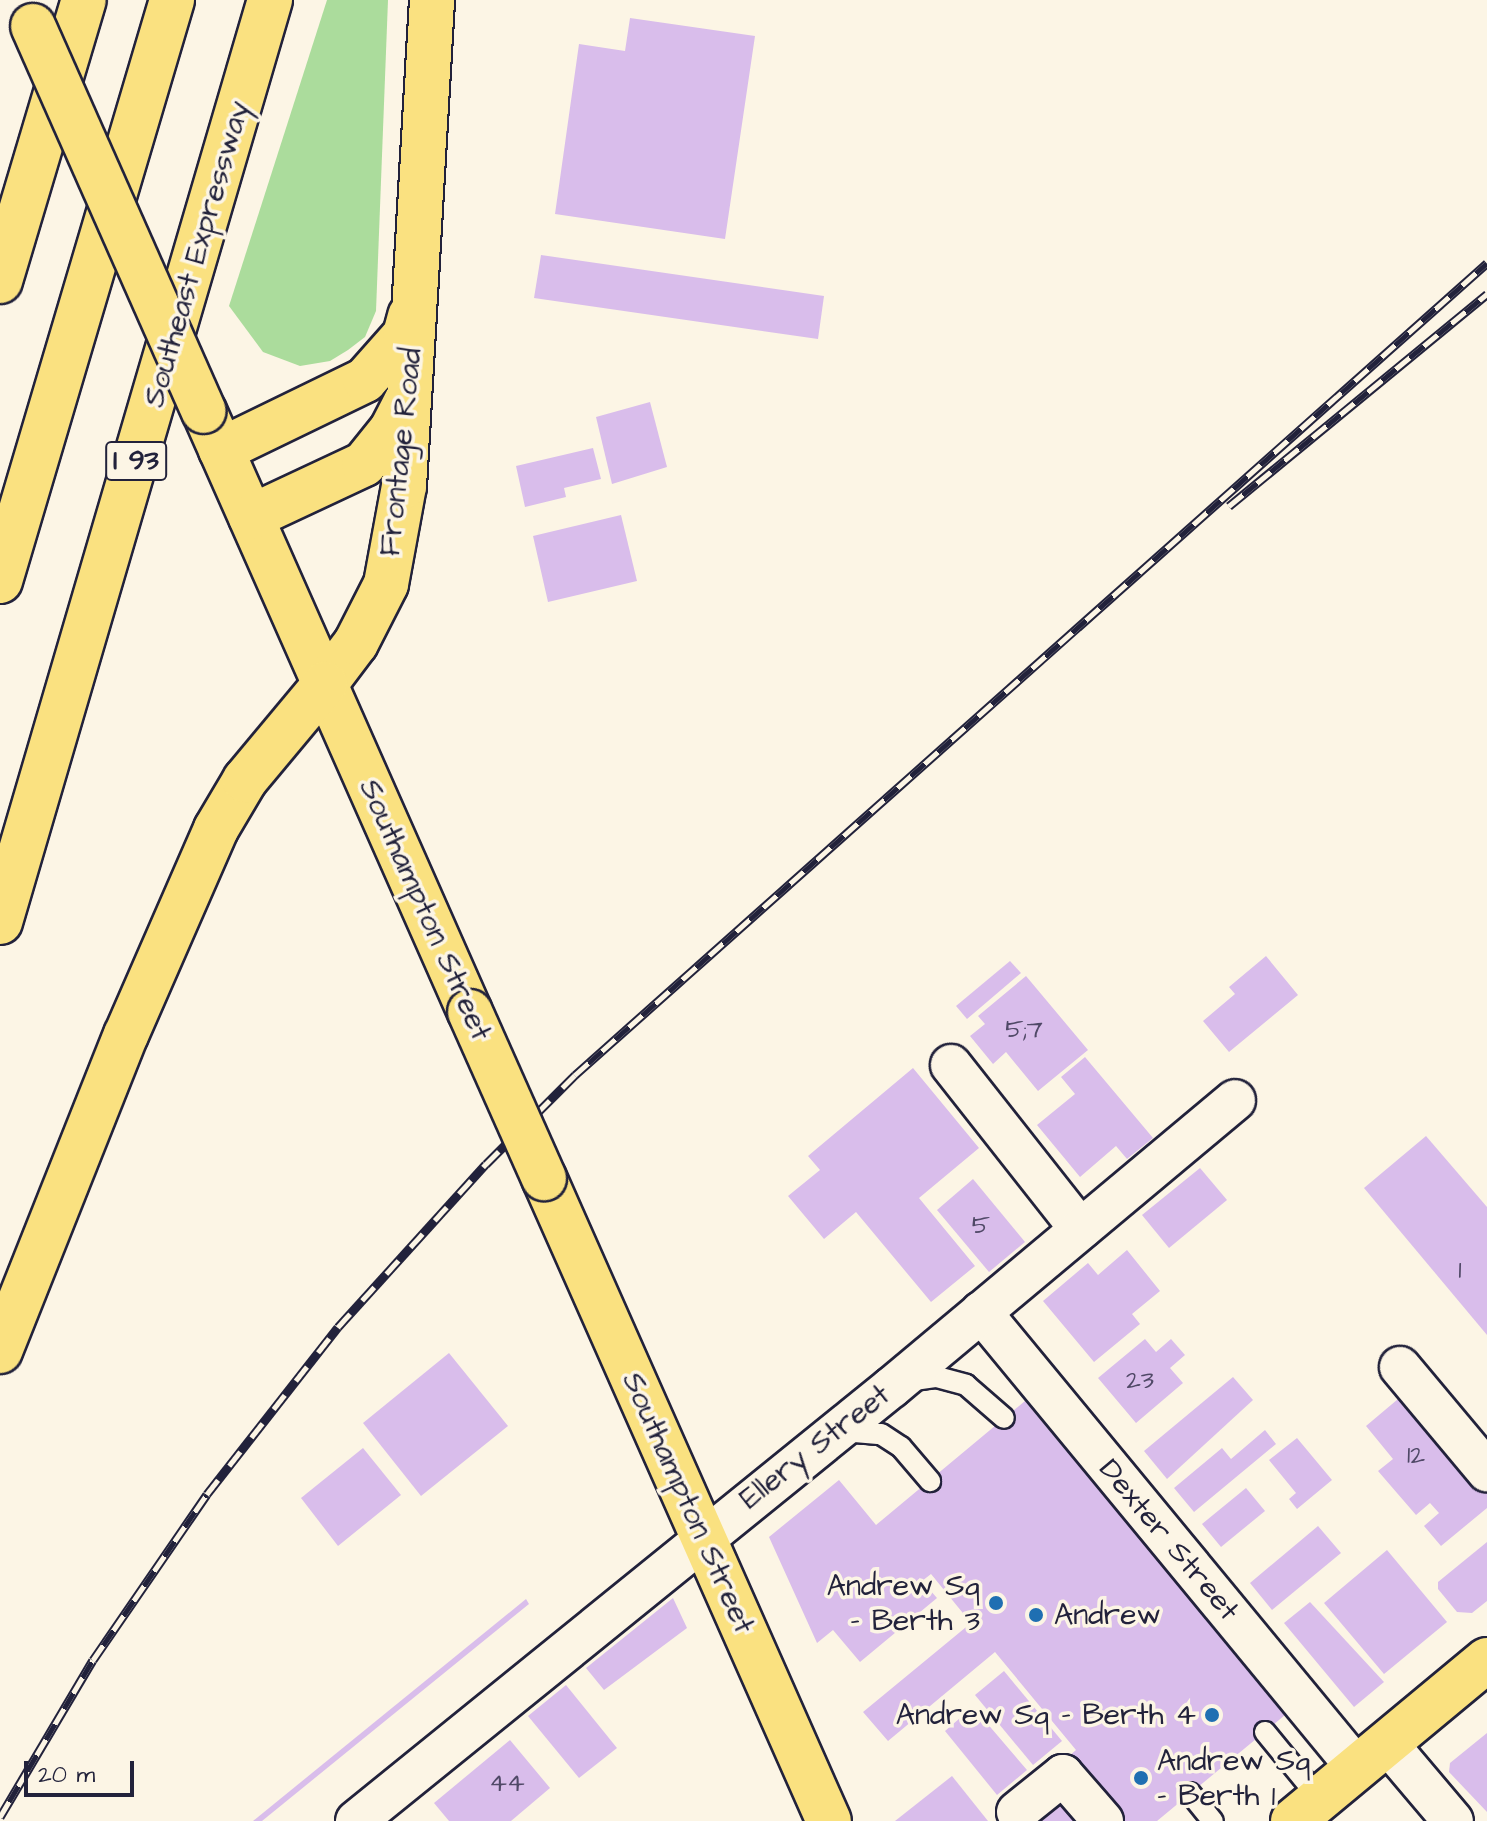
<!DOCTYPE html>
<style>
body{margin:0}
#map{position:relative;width:1487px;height:1821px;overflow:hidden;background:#fcf5e5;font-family:"Architects Daughter",sans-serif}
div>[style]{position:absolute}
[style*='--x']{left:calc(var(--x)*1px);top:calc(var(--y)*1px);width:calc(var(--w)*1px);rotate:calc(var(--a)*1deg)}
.green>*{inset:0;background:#abdc9c}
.building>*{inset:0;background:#d9bdeb}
.roads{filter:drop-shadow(2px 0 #22223b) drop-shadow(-2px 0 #22223b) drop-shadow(0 2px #22223b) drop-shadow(0 -2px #22223b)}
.lane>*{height:20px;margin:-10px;padding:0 10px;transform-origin:10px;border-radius:10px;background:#fcf5e5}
.street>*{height:40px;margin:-20px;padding:0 20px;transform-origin:20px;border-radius:20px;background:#fcf5e5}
.primary>*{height:44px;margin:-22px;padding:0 22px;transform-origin:22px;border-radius:22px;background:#fae180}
.highway>*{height:44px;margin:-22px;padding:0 22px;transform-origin:22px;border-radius:22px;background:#fae180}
.rail>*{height:9px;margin-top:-4.5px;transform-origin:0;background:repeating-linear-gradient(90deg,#fcf5e5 0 18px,#22223b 0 36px);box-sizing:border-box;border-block:2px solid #22223b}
.bridges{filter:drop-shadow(2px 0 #22223b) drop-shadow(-2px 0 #22223b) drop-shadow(0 2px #22223b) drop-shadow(0 -2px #22223b)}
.primary-bridge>*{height:44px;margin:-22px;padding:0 22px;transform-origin:22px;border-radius:22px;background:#fae180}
.dots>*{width:22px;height:22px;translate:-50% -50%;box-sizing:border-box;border:4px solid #fcf5e5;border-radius:50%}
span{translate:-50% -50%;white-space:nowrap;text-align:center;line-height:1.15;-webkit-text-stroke:7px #fcf5e5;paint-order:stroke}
.number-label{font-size:26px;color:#504967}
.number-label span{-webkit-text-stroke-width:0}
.shield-label span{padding:2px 6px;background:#fcf5e5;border:2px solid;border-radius:6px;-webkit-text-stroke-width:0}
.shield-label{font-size:28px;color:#22223b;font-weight:700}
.street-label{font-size:30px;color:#22223b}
.poi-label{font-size:30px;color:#22223b}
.right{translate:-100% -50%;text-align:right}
.left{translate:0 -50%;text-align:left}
.scale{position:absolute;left:24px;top:1761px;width:110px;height:36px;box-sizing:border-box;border:4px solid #22223b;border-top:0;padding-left:10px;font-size:24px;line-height:28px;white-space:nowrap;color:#22223b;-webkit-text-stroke:6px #fcf5e5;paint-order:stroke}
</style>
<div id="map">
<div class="green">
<div style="clip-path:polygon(327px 0,388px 0,376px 311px,365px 337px,348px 350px,330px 361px,300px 366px,263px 352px,229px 306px)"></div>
</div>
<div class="building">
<div style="clip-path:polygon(630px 18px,755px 36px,725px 239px,555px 214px,579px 44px,625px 51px)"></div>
<div style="clip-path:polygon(541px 255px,824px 296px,818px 339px,534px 298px)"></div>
<div style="clip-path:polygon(650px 402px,667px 467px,612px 484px,596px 417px)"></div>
<div style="clip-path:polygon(593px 448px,601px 479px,564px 488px,566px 497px,525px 507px,516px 466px)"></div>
<div style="clip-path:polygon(621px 515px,637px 581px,548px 602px,533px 536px)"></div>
<div style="clip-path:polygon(1266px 956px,1298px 995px,1229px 1052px,1203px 1021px,1235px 994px,1229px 987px)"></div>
<div style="clip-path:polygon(1010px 961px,1021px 973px,967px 1019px,956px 1006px)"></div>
<div style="clip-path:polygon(1026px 976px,1088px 1050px,1038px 1091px,1006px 1052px,993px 1064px,970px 1036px,985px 1024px,978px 1016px)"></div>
<div style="clip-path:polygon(1085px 1057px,1153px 1138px,1127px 1159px,1116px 1146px,1080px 1177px,1037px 1125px,1075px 1094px,1061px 1077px)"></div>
<div style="clip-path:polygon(913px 1068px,979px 1148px,919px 1198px,975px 1266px,931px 1302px,856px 1212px,824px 1239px,788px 1196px,820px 1170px,808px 1156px)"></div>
<div style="clip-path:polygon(1426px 1136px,1487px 1207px,1487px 1335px,1364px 1188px)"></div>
<div style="clip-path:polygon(1200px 1168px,1227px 1200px,1169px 1248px,1142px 1215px)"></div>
<div style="clip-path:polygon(973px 1179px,1025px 1242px,989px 1272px,937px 1210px)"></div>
<div style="clip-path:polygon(1127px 1250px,1160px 1291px,1132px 1314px,1140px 1324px,1094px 1362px,1043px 1301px,1088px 1263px,1098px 1275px)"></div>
<div style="clip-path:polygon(1145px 1339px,1156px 1352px,1171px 1339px,1185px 1355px,1170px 1368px,1183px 1383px,1136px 1423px,1098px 1378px)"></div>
<div style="clip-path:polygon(449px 1353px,508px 1426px,421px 1496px,363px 1423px)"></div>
<div style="clip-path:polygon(1233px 1377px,1253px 1400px,1167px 1479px,1144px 1451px)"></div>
<div style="clip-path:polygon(1404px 1394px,1487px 1494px,1487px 1508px,1441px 1546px,1424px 1526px,1439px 1513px,1430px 1503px,1416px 1515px,1378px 1471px,1393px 1459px,1366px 1426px)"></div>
<div style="clip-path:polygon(1025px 1401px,1285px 1715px,1157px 1821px,1122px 1821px,1068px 1757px,1076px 1750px,995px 1652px,888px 1741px,863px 1712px,971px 1623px,931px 1574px,922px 1581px,937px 1598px,860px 1662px,833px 1630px,817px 1643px,769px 1537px,839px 1480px,876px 1525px)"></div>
<div style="clip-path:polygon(1265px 1430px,1276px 1444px,1194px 1512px,1174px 1488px,1222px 1448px,1231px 1459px)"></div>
<div style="clip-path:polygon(1297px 1438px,1332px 1480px,1297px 1509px,1289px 1499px,1296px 1493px,1269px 1460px)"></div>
<div style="clip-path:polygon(363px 1448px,401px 1495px,338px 1546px,301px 1498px)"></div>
<div style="clip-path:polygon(1246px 1488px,1265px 1511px,1221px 1547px,1202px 1524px)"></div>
<div style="clip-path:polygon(1318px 1526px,1341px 1553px,1272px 1610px,1250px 1583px)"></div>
<div style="clip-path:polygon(1487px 1542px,1487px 1601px,1472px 1613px,1457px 1612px,1438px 1589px,1438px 1582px)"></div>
<div style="clip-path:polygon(1387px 1550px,1447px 1622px,1384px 1674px,1324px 1603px)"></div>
<div style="clip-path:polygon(673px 1598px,687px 1628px,604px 1690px,586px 1668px)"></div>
<div style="clip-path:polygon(526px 1599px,529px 1604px,262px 1821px,253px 1821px)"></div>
<div style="clip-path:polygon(1310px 1602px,1384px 1682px,1354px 1707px,1284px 1623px)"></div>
<div style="clip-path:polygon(1004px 1671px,1062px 1741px,1033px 1765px,975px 1695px)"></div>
<div style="clip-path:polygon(566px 1685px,617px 1748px,579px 1778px,528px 1716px)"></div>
<div style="clip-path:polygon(967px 1712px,974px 1721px,980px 1715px,1027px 1770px,997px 1795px,945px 1731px)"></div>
<div style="clip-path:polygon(1487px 1733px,1487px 1812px,1449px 1772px,1450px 1763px)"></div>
<div style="clip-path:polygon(510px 1740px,550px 1788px,511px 1821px,449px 1821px,434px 1803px)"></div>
<div style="clip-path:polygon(952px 1776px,988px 1821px,895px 1821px)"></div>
<div style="clip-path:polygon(1060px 1805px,1074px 1821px,1041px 1821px)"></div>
</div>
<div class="roads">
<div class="lane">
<div style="--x:907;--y:1381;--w:30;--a:-8"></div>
<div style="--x:937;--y:1377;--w:30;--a:15"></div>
<div style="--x:966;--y:1385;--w:50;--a:41"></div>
<div style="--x:843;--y:1431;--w:38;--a:5"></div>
<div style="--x:881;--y:1434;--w:24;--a:33"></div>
<div style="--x:901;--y:1447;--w:45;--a:49.5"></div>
<div style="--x:1265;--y:1732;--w:87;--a:50.6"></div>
<div style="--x:1190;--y:1793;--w:36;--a:51"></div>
</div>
<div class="street">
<div style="--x:951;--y:1065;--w:209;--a:51.8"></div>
<div style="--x:981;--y:1312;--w:591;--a:50.49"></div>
<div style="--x:1400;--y:1367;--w:136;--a:50.1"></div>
<div style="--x:1387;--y:1743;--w:102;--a:49.8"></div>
<div style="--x:1017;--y:1812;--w:59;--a:-38.8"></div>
<div style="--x:1063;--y:1775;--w:61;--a:49"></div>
<div style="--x:356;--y:1821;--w:690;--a:-39"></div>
<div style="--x:892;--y:1387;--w:447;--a:-39.9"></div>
</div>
<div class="primary">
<div style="--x:0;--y:281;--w:293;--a:-73.4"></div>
<div style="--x:204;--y:411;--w:657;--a:66.13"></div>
<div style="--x:221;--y:450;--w:160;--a:-25.9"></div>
<div style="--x:365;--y:380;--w:60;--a:-48.4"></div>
<div style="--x:405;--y:335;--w:20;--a:-75"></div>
<div style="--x:251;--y:517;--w:125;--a:-25.1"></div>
<div style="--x:364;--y:464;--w:45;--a:-51.3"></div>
<div style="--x:392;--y:429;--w:31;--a:-63"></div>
<div style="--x:325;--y:684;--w:51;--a:-52.9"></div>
<div style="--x:356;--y:643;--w:66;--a:-63"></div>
<div style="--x:386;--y:584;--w:100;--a:-79.6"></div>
<div style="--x:404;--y:486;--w:487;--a:-86.7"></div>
<div style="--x:544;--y:1178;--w:703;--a:66.1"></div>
<div style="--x:1293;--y:1821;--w:252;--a:-39.7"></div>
</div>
<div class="highway">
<div style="--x:0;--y:581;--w:606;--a:-73.51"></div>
<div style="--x:0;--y:922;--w:961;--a:-73.68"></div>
<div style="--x:0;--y:1351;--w:340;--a:-68.3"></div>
<div style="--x:126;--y:1035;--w:225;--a:-66.4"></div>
<div style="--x:216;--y:829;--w:57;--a:-59.4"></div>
<div style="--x:245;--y:780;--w:125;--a:-50.2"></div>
</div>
</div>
<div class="rail">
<div style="--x:1229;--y:506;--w:334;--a:-39.4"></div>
<div style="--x:0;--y:1817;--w:182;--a:-59.4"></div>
<div style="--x:93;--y:1660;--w:201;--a:-55.5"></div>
<div style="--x:207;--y:1494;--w:212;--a:-51.9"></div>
<div style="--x:338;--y:1327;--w:220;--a:-47.8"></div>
<div style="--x:486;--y:1164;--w:126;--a:-45"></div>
<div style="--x:575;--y:1075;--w:1221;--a:-41.68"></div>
</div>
<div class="bridges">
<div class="primary-bridge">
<div style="--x:33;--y:26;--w:421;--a:66.1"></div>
<div style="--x:470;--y:1012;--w:182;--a:66"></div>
</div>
</div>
<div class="dots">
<div style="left:996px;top:1603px;background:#1f6fb2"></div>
<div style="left:1036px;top:1615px;background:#1f6fb2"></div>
<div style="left:1212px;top:1715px;background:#1f6fb2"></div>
<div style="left:1141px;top:1778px;background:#1f6fb2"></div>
</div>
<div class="number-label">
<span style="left:1024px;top:1030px">5;7</span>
<span style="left:981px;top:1226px">5</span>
<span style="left:1460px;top:1271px">1</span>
<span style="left:1140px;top:1381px">23</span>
<span style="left:1416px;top:1456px">12</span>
<span style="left:507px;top:1784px">44</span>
</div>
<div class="shield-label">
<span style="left:136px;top:461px">I 93</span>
</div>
<div class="street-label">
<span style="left:197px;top:254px;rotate:-74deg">Southeast Expressway</span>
<span style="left:401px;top:452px;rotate:-84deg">Frontage Road</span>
<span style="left:425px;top:910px;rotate:66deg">Southampton Street</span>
<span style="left:815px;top:1447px;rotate:-38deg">Ellery Street</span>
<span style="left:688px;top:1503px;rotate:66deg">Southampton Street</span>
<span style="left:1169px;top:1540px;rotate:50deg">Dexter Street</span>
</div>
<div class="poi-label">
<span class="right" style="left:980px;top:1603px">Andrew Sq<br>- Berth 3</span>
<span class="left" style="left:1054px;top:1615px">Andrew</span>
<span class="right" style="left:1196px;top:1715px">Andrew Sq - Berth 4</span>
<span class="left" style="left:1157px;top:1778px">Andrew Sq<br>- Berth 1</span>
</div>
<div class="scale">20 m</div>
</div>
